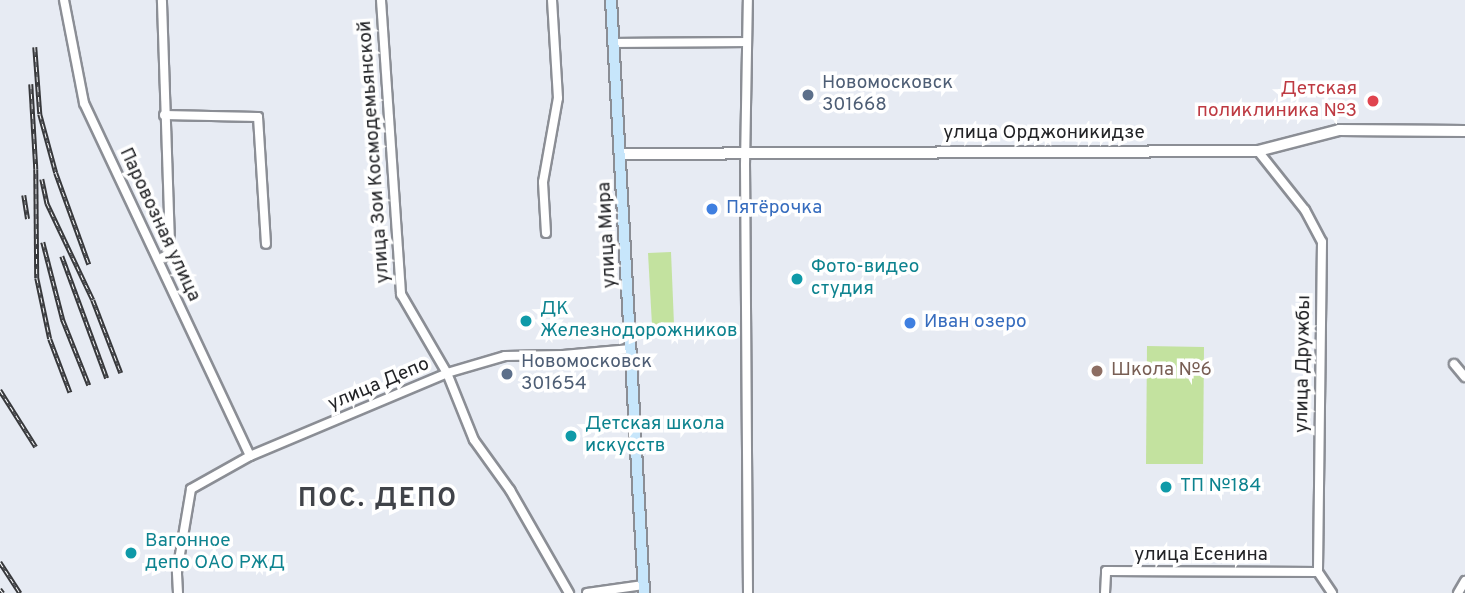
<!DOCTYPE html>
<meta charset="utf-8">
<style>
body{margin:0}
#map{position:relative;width:1465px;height:593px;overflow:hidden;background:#e7ebf3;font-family:Overpass,sans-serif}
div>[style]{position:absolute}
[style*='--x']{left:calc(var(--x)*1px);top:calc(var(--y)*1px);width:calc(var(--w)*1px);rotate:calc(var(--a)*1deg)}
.green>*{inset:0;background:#c3e29f}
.roads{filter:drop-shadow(2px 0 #8b8e95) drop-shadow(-2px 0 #8b8e95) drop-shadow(0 2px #8b8e95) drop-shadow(0 -2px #8b8e95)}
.minor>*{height:8px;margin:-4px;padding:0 4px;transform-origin:4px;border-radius:4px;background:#fff}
.tertiary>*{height:10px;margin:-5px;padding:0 5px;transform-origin:5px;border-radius:5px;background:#fff}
.secondary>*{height:10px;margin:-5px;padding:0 5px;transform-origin:5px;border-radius:5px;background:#c7e6fb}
.rail>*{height:4.5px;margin-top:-2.25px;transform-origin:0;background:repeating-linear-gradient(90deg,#fff 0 5px,#37383b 0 10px);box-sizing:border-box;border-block:2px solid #37383b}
.dots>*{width:19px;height:19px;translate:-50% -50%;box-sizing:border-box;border:4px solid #fff;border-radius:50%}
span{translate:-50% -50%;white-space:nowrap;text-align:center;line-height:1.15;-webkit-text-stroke:7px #fff;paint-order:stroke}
.service-label{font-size:19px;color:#4e5e75}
.left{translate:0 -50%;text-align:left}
.health-label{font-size:19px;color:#be3a42}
.right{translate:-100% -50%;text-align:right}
.street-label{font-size:19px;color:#222326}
.shop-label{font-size:19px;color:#366cbe}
.culture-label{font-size:19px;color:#0d838f}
.education-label{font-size:19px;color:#785e54}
.district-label{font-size:26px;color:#404349;font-weight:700;letter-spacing:2px}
</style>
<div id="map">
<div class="green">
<div style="clip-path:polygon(671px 252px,674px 324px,652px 325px,648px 253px)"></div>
<div style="clip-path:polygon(1147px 346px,1204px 347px,1203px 464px,1146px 464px)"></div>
</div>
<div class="roads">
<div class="minor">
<div style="--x:64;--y:0;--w:105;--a:79"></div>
<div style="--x:84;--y:103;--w:390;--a:64.8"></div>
<div style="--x:381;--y:0;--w:295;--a:86.1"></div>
<div style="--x:401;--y:294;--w:91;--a:59.8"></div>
<div style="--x:447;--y:373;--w:60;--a:-16.3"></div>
<div style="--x:505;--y:356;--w:58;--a:-1"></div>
<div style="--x:563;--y:355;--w:68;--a:-5"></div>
<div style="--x:614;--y:43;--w:133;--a:-0.4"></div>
<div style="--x:164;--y:115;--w:94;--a:1.2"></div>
<div style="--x:258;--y:117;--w:127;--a:86.4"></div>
<div style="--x:1258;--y:151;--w:75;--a:51.5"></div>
<div style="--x:1305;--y:210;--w:36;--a:62"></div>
<div style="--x:1322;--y:242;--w:330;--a:90.7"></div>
<div style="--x:1318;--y:572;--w:25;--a:56"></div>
<div style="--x:546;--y:233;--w:51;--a:-93.4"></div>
<div style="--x:543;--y:182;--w:85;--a:-79.9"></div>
<div style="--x:558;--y:98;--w:98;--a:-93.5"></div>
<div style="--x:159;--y:260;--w:11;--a:-34"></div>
<div style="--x:168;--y:254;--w:10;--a:-79"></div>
<div style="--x:170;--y:244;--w:244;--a:-91.9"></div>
<div style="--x:1454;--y:364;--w:17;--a:50"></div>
<div style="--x:178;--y:593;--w:21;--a:-93"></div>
<div style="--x:177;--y:572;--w:84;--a:-80.4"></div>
<div style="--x:191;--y:489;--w:68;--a:-29.2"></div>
<div style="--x:250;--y:456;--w:214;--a:-22.8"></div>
<div style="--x:447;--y:373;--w:72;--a:68.1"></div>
<div style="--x:474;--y:440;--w:62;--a:54.2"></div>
<div style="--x:510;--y:490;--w:119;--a:60.2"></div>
<div style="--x:587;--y:593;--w:57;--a:-8.1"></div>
<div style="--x:748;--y:593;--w:428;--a:-90.4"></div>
<div style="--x:745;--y:165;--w:165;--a:-89"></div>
<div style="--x:1105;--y:593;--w:22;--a:-87"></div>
<div style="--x:1106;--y:571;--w:212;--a:0.3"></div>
<div style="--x:1458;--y:593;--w:14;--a:-60"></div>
</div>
<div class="tertiary">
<div style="--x:620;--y:154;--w:638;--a:-0.27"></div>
<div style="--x:1258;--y:151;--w:84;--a:-14.5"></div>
<div style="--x:1339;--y:130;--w:126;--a:0.5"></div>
</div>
<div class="secondary">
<div style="--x:611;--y:0;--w:594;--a:86.81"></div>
</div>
</div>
<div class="rail">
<div style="--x:35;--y:47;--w:67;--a:85.7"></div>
<div style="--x:40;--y:114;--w:61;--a:74.8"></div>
<div style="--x:56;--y:173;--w:97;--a:70.1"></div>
<div style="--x:31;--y:84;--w:85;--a:86.6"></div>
<div style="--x:36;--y:169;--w:109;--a:89.5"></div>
<div style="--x:37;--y:278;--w:62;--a:78"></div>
<div style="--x:50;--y:339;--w:57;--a:69.3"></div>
<div style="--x:42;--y:179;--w:25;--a:78"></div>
<div style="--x:47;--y:203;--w:107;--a:64.6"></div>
<div style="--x:93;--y:300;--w:78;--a:69"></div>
<div style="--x:24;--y:195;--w:24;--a:81"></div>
<div style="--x:43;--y:242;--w:81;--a:75.6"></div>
<div style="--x:63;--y:320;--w:70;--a:68.2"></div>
<div style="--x:62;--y:256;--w:130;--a:69.8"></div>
<div style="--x:0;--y:390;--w:67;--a:57.7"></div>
<div style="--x:0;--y:562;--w:37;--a:57"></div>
<div style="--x:0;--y:589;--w:5;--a:53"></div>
</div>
<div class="dots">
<div style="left:808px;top:95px;background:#5c6f8a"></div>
<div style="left:1373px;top:101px;background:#e0444e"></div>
<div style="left:712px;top:209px;background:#3f7fe0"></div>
<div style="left:797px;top:279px;background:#0f9aa8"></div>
<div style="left:526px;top:321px;background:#0f9aa8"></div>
<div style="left:910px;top:323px;background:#3f7fe0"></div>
<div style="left:1097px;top:371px;background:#8d6e63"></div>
<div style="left:507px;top:374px;background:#5c6f8a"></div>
<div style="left:571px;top:436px;background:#0f9aa8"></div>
<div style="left:1166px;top:487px;background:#0f9aa8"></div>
<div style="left:131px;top:553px;background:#0f9aa8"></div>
</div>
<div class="service-label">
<span class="left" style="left:822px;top:95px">Новомосковск<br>301668</span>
<span class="left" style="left:521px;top:374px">Новомосковск<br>301654</span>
</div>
<div class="health-label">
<span class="right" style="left:1357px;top:101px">Детская<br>поликлиника №3</span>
</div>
<div class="street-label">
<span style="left:1044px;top:134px">улица Орджоникидзе</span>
<span style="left:375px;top:152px;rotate:-94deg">улица Зои Космодемьянской</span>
<span style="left:159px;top:225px;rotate:65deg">Паровозная улица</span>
<span style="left:608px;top:235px;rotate:-93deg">улица Мира</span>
<span style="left:1304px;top:364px;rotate:-89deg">улица Дружбы</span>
<span style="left:379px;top:385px;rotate:-23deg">улица Депо</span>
<span style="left:1201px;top:556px">улица Есенина</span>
</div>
<div class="shop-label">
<span class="left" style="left:726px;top:209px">Пятёрочка</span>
<span class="left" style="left:924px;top:323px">Иван озеро</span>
</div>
<div class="culture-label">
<span class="left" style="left:811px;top:279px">Фото-видео<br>студия</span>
<span class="left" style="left:540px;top:321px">ДК<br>Железнодорожников</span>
<span class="left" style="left:585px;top:436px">Детская школа<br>искусств</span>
<span class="left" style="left:1180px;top:487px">ТП №184</span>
<span class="left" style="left:145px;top:553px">Вагонное<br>депо ОАО РЖД</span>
</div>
<div class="education-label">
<span class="left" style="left:1111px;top:371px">Школа №6</span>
</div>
<div class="district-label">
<span style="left:378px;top:500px">ПОС. ДЕПО</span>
</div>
</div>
